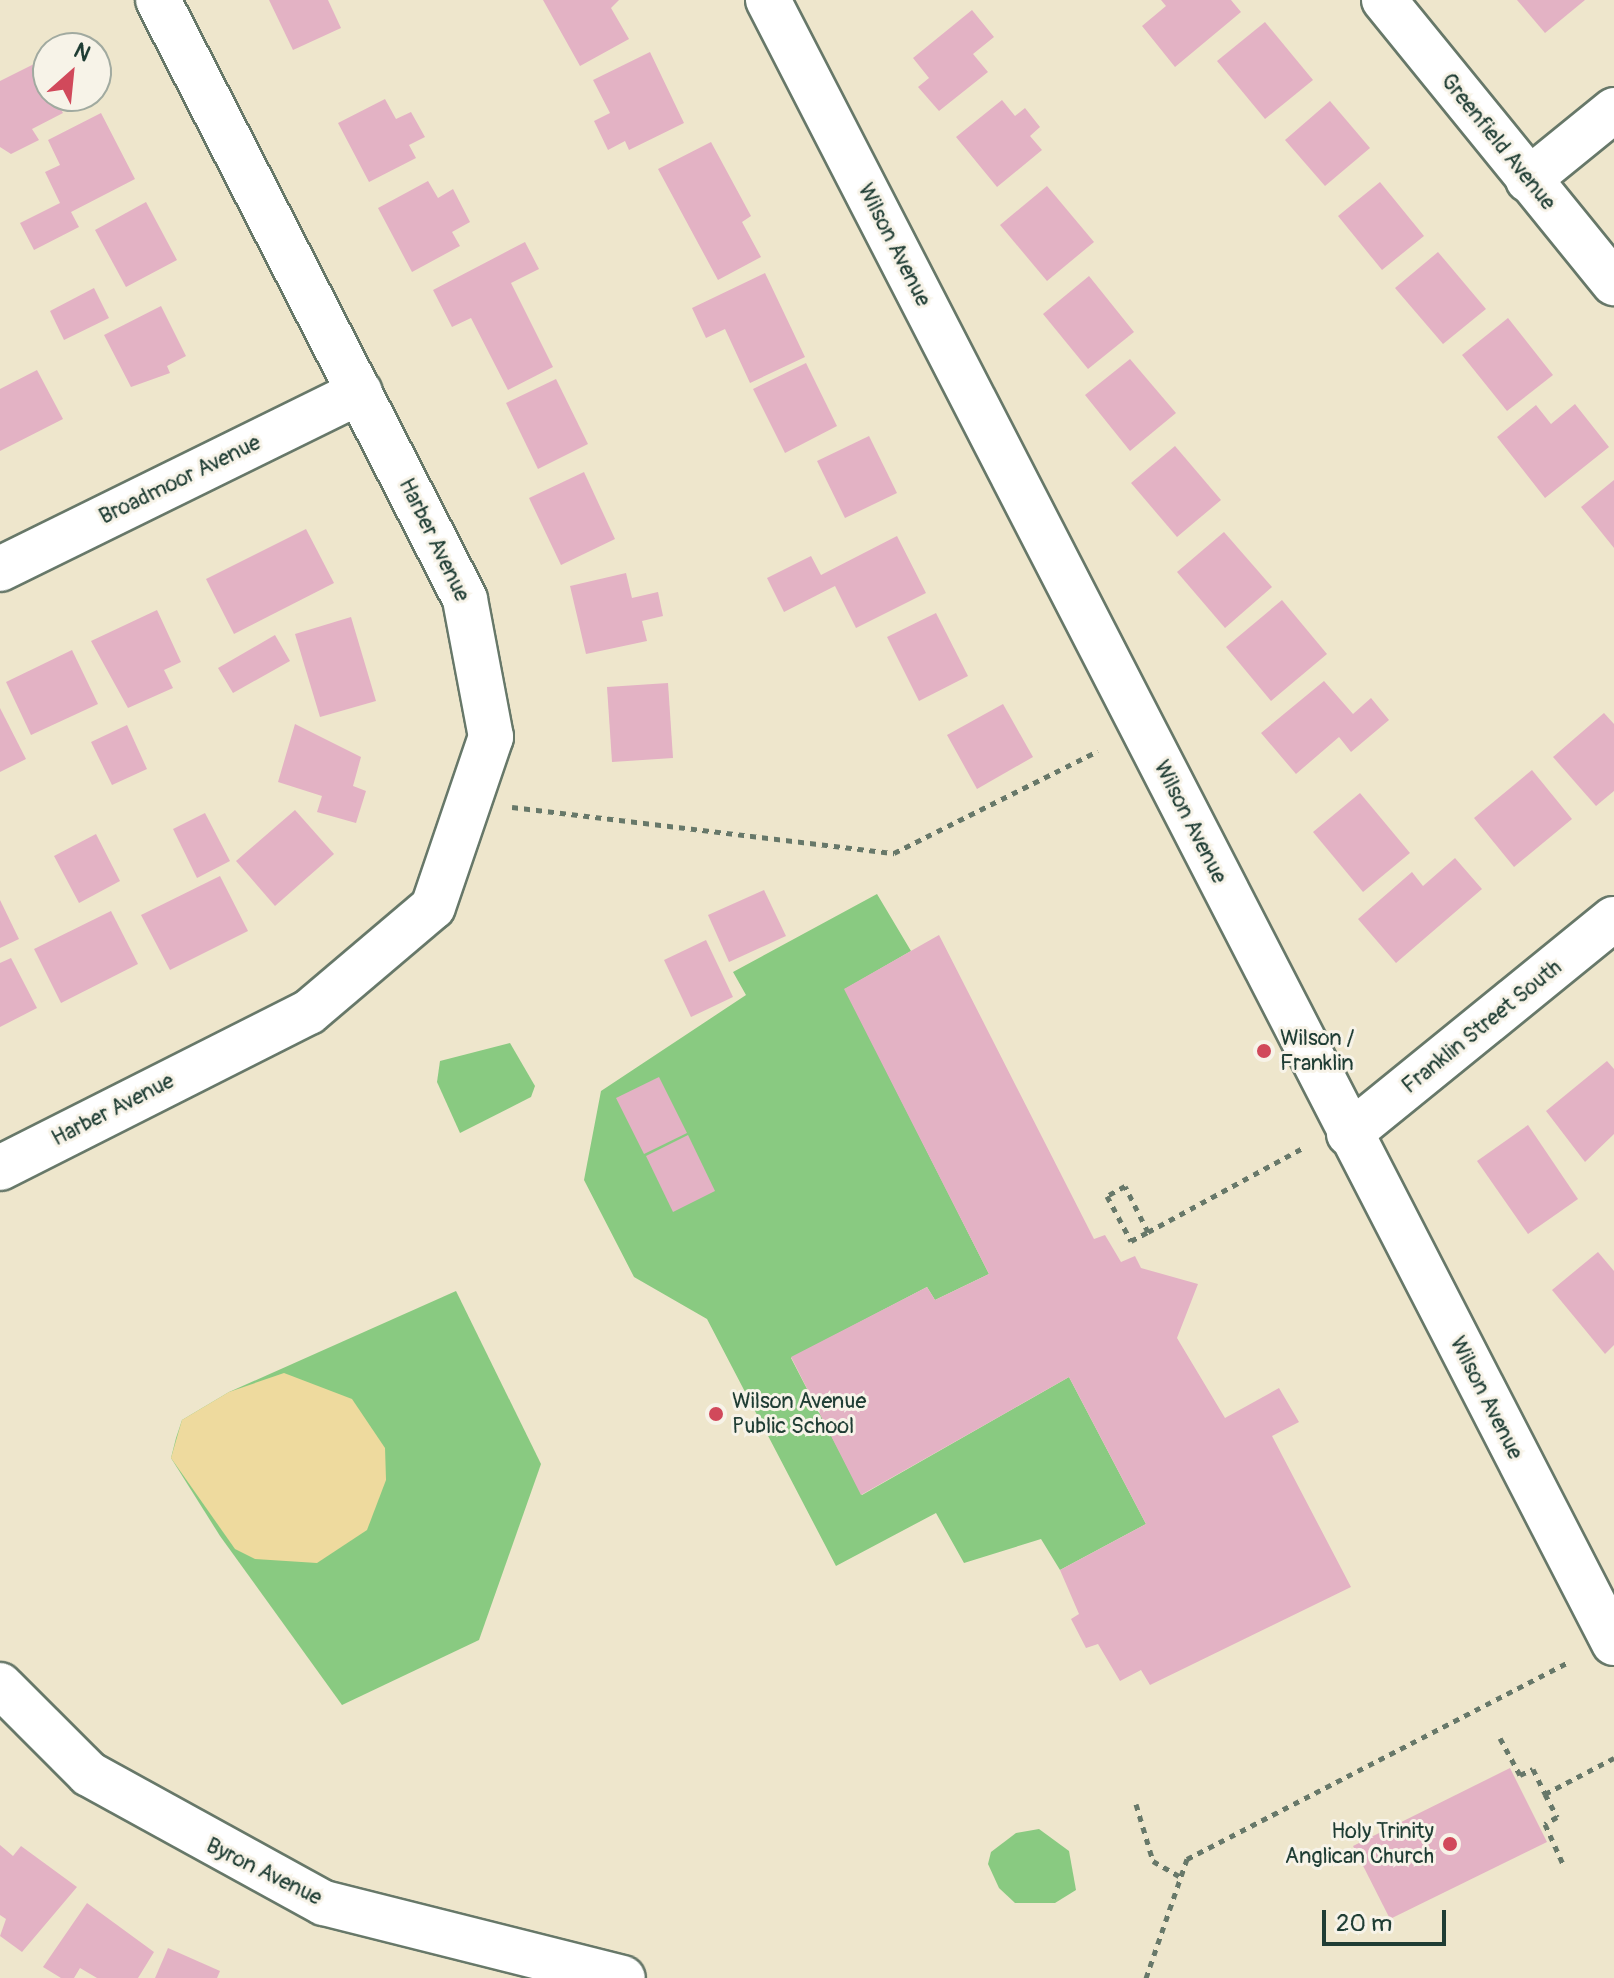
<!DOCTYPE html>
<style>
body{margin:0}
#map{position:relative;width:1614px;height:1978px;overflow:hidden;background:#eee6cc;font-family:Pangolin,sans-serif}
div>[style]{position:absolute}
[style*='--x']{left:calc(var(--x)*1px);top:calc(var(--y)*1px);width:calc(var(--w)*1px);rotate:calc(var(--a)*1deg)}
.green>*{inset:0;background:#89ca81}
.sand>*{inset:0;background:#eeda9e}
.building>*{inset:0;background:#e3b2c4}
.path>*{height:5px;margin-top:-2.5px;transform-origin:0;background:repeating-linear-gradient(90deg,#677869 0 6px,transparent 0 12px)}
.roads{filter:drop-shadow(2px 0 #677869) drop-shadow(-2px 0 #677869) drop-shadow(0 2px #677869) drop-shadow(0 -2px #677869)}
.minor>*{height:44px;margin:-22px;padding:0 22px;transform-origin:22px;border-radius:22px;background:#fff}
.dots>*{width:22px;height:22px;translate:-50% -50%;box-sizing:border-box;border:4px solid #f7f3e8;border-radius:50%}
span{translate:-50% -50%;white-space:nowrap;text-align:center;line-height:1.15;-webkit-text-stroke:6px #f7f3e8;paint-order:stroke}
.street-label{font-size:22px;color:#1f3d34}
.poi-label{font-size:22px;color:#1f3d34}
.left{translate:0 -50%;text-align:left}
.right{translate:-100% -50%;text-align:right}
.north{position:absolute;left:32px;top:32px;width:80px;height:80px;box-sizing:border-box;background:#f7f3e8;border:2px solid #a1aaa0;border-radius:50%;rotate:27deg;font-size:22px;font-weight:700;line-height:32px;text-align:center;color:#1f3d34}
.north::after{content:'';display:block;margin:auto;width:28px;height:36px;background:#d1495b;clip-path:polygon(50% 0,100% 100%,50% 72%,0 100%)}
.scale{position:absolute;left:1322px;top:1910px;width:124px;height:36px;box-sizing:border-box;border:4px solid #1f3d34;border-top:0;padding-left:10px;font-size:24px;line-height:28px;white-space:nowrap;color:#1f3d34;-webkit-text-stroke:6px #f7f3e8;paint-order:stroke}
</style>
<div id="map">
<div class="green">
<div style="clip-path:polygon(877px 894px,911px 951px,845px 989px,989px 1274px,935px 1300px,927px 1287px,791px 1358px,862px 1495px,1069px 1377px,1146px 1524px,1060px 1570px,1041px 1539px,964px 1563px,936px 1513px,836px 1566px,707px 1319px,634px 1277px,584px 1180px,601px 1091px,746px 995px,733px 972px)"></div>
<div style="clip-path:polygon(510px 1043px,535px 1086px,531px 1097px,460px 1133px,437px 1082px,440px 1061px)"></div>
<div style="clip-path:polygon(456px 1291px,541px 1464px,479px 1640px,342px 1705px,220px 1536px,171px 1458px,176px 1438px,182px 1420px,229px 1392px)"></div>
<div style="clip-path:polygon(1039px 1829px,1069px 1851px,1076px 1890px,1055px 1903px,1015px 1903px,999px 1888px,988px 1864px,991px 1852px,1016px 1833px)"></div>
</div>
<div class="sand">
<div style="clip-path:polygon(284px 1373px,352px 1399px,385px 1448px,386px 1480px,367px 1530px,317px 1563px,255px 1559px,235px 1549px,171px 1458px,182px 1420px,229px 1392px)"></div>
</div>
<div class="building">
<div style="clip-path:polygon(269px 0,328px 0,341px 28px,293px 50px)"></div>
<div style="clip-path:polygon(543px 0,619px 0,611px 8px,629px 39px,580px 66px)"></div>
<div style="clip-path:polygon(1161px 0,1231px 0,1241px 12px,1175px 67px,1142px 26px,1166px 6px)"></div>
<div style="clip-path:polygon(1517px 0,1585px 0,1545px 33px)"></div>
<div style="clip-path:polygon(972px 10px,994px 37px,973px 54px,988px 72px,939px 111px,918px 87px,929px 78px,913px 58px)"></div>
<div style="clip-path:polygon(1265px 22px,1313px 80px,1265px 119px,1217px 61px)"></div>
<div style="clip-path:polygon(650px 52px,684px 123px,629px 150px,625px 141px,608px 150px,594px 121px,610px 113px,593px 80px)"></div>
<div style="clip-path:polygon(36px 63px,63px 113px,32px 129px,39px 140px,11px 154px,0 147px,0 81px)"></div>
<div style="clip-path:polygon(385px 99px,396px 119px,411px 112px,425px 137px,409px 145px,416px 158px,369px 182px,338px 123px)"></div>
<div style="clip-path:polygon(1002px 100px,1015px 116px,1025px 108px,1040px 127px,1030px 136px,1042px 150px,997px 187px,956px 137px)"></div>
<div style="clip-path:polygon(1330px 101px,1370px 148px,1325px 186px,1285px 140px)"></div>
<div style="clip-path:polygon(101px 113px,135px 179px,71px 212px,79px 227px,34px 250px,20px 223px,60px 203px,45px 172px,60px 165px,48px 140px)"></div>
<div style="clip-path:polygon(711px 142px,751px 216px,742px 222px,761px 257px,718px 280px,658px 169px)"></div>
<div style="clip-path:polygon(428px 181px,438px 198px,453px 189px,470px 222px,452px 232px,460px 246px,412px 272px,378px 208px)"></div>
<div style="clip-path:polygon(1380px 182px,1424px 236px,1382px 270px,1338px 216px)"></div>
<div style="clip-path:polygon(1047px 186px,1094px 242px,1047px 281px,1000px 225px)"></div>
<div style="clip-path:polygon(146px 202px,177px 260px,126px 287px,95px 230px)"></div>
<div style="clip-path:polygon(525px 242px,539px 269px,511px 283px,553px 367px,508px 390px,471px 318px,452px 327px,433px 290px)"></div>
<div style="clip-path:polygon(1438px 252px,1486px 309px,1443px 344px,1395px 288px)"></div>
<div style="clip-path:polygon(765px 273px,805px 357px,750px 383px,725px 329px,706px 338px,692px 308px)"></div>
<div style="clip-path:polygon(1089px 276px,1134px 332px,1088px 369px,1043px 314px)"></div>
<div style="clip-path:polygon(94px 288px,109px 318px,64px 340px,50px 311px)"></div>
<div style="clip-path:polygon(161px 306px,186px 356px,167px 366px,170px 373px,131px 387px,104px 335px)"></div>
<div style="clip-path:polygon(1508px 318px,1553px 375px,1507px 411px,1462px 355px)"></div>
<div style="clip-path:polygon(1130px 359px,1176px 413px,1130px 451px,1085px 395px)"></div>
<div style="clip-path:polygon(806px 363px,837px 426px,785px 453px,753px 389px)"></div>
<div style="clip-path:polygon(37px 370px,63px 419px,0 451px,0 389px)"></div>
<div style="clip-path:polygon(556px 379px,588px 444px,538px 469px,506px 403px)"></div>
<div style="clip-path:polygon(1575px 404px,1609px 447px,1545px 498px,1497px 437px,1536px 405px,1551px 424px)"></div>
<div style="clip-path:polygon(869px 436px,897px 493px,845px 518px,817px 461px)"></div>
<div style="clip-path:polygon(1175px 446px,1221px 500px,1177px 537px,1131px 483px)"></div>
<div style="clip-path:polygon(584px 472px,615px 539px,561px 565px,529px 498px)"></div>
<div style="clip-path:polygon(1614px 480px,1614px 548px,1581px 507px)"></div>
<div style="clip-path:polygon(306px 529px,334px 583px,234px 634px,206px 579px)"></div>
<div style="clip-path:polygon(1224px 532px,1272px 587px,1225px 628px,1177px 572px)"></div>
<div style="clip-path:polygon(897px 536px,926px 593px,856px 628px,835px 586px,784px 612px,767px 578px,811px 556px,821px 575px)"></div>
<div style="clip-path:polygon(626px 573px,632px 598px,658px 592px,663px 616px,642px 621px,647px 641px,586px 654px,570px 586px)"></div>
<div style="clip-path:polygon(1282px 600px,1327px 654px,1271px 701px,1226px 647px)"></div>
<div style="clip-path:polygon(157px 610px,181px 662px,164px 670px,173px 688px,128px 708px,91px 641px)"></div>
<div style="clip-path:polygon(936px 613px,968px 676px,919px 701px,887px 637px)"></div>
<div style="clip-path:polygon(351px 617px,376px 701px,320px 717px,295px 634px)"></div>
<div style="clip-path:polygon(275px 635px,290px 661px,233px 693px,218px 668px)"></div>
<div style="clip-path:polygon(72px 650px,98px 704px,31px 735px,6px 682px)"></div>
<div style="clip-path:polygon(1324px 681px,1353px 714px,1371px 698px,1389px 720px,1351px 752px,1339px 737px,1296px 774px,1261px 733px)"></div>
<div style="clip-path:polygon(668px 683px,673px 758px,612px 762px,607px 687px)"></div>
<div style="clip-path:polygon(1003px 704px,1033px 757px,977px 789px,947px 735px)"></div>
<div style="clip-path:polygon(0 708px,26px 759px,0 772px)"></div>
<div style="clip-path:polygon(1604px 713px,1614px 724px,1614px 791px,1596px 806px,1553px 757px)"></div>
<div style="clip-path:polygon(295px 724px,361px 757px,353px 786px,366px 791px,356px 823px,317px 812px,322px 796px,278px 782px)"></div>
<div style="clip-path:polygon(127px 725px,147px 769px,112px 785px,91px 742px)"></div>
<div style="clip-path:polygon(1532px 770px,1572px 819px,1514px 867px,1474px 818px)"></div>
<div style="clip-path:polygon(1360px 793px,1410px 853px,1363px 892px,1313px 832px)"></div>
<div style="clip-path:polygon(295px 810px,334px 854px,275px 906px,236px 861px)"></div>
<div style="clip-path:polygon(205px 813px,230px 861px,197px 878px,173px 829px)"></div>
<div style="clip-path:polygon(96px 834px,120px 881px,79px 903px,54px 856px)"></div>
<div style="clip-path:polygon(1455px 858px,1482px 889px,1396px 963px,1358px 919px,1412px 872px,1423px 886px)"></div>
<div style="clip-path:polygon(220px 876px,248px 931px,170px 970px,141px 915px)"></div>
<div style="clip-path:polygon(764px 890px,786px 936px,729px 962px,708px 915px)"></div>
<div style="clip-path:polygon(0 900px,19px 939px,0 948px)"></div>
<div style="clip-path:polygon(111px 911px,138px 964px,61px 1003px,34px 949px)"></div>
<div style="clip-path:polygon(939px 935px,1094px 1239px,1105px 1235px,1121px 1262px,1135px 1256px,1141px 1268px,1198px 1284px,1177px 1338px,1225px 1418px,1279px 1388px,1299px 1422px,1272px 1436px,1351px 1587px,1150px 1685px,1141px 1670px,1120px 1681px,1098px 1644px,1086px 1648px,1071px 1619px,1079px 1614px,1060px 1570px,1146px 1524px,1069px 1377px,861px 1495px,791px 1357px,927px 1287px,935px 1300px,989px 1274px,844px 989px)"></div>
<div style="clip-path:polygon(706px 940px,733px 997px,691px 1017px,664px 960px)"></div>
<div style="clip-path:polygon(11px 958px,37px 1008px,0 1027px,0 963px)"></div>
<div style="clip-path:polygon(1607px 1061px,1614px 1069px,1614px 1134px,1585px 1162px,1546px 1111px)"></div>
<div style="clip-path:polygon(659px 1077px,687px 1133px,644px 1154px,616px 1098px)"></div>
<div style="clip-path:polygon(1528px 1125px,1578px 1199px,1528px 1234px,1477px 1161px)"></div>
<div style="clip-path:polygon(688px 1135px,715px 1191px,673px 1212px,646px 1156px)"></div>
<div style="clip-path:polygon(1598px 1252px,1614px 1271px,1614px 1345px,1605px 1354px,1552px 1290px)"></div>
<div style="clip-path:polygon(1510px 1768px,1547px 1842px,1390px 1919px,1353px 1846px)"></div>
<div style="clip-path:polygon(0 1845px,13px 1856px,21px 1846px,77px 1887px,22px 1952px,0 1936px,6px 1919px,0 1915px)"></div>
<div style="clip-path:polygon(87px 1903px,154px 1952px,138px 1978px,97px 1978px,80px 1968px,74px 1978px,61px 1978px,43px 1967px)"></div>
<div style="clip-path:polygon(168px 1948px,220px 1971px,217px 1978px,155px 1978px)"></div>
</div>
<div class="path">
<div style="--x:512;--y:807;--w:385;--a:6.9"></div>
<div style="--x:894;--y:853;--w:228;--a:-26.6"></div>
<div style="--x:1148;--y:1232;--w:51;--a:-116.6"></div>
<div style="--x:1125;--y:1186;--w:21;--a:151"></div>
<div style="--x:1107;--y:1196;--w:51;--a:61.9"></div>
<div style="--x:1131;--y:1241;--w:19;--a:-28"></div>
<div style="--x:1148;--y:1232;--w:176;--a:-28.5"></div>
<div style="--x:1500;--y:1738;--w:42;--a:61.6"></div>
<div style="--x:1520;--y:1775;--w:14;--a:-25"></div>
<div style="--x:1533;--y:1769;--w:28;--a:64"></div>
<div style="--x:1545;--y:1794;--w:78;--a:-27.6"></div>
<div style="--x:1545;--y:1794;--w:26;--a:62"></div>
<div style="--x:1557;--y:1817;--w:14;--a:150"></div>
<div style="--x:1545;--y:1824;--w:44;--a:65.8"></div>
<div style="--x:1136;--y:1804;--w:59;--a:73.4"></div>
<div style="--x:1153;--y:1861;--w:30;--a:30"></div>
<div style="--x:1146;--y:1978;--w:126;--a:-71"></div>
<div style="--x:1187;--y:1859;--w:430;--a:-27.3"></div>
</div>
<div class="roads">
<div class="minor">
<div style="--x:768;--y:0;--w:1848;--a:62.76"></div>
<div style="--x:1384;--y:0;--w:365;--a:50.9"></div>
<div style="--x:1528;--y:180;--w:111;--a:-39.1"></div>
<div style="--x:0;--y:569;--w:401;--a:-26.2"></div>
<div style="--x:1349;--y:1134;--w:341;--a:-39.1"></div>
<div style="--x:0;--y:1168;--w:346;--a:-26.8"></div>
<div style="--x:309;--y:1012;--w:162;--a:-40.3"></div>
<div style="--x:433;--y:907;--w:180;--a:-71.2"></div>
<div style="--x:491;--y:737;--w:140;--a:-100.7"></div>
<div style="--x:465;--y:599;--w:673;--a:-117.14"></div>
<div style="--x:0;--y:1685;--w:126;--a:45"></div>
<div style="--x:89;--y:1774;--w:268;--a:28.8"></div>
<div style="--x:324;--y:1903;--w:308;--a:14.1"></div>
</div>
</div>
<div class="dots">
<div style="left:1264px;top:1051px;background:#d1495b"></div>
<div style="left:716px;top:1414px;background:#d1495b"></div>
<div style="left:1450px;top:1844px;background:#d1495b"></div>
</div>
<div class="street-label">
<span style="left:1498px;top:142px;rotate:51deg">Greenfield Avenue</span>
<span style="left:894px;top:245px;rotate:63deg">Wilson Avenue</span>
<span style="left:180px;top:480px;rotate:-26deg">Broadmoor Avenue</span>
<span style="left:434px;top:540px;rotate:64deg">Harber Avenue</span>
<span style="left:1190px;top:822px;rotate:63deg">Wilson Avenue</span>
<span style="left:1482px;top:1027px;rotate:-39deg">Franklin Street South</span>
<span style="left:113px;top:1110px;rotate:-27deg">Harber Avenue</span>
<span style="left:1486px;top:1398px;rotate:63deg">Wilson Avenue</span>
<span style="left:264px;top:1872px;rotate:26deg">Byron Avenue</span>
</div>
<div class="poi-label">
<span class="left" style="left:1280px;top:1051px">Wilson /<br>Franklin</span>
<span class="left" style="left:732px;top:1414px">Wilson Avenue<br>Public School</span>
<span class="right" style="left:1434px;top:1844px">Holy Trinity<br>Anglican Church</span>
</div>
<div class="north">N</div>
<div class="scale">20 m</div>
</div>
